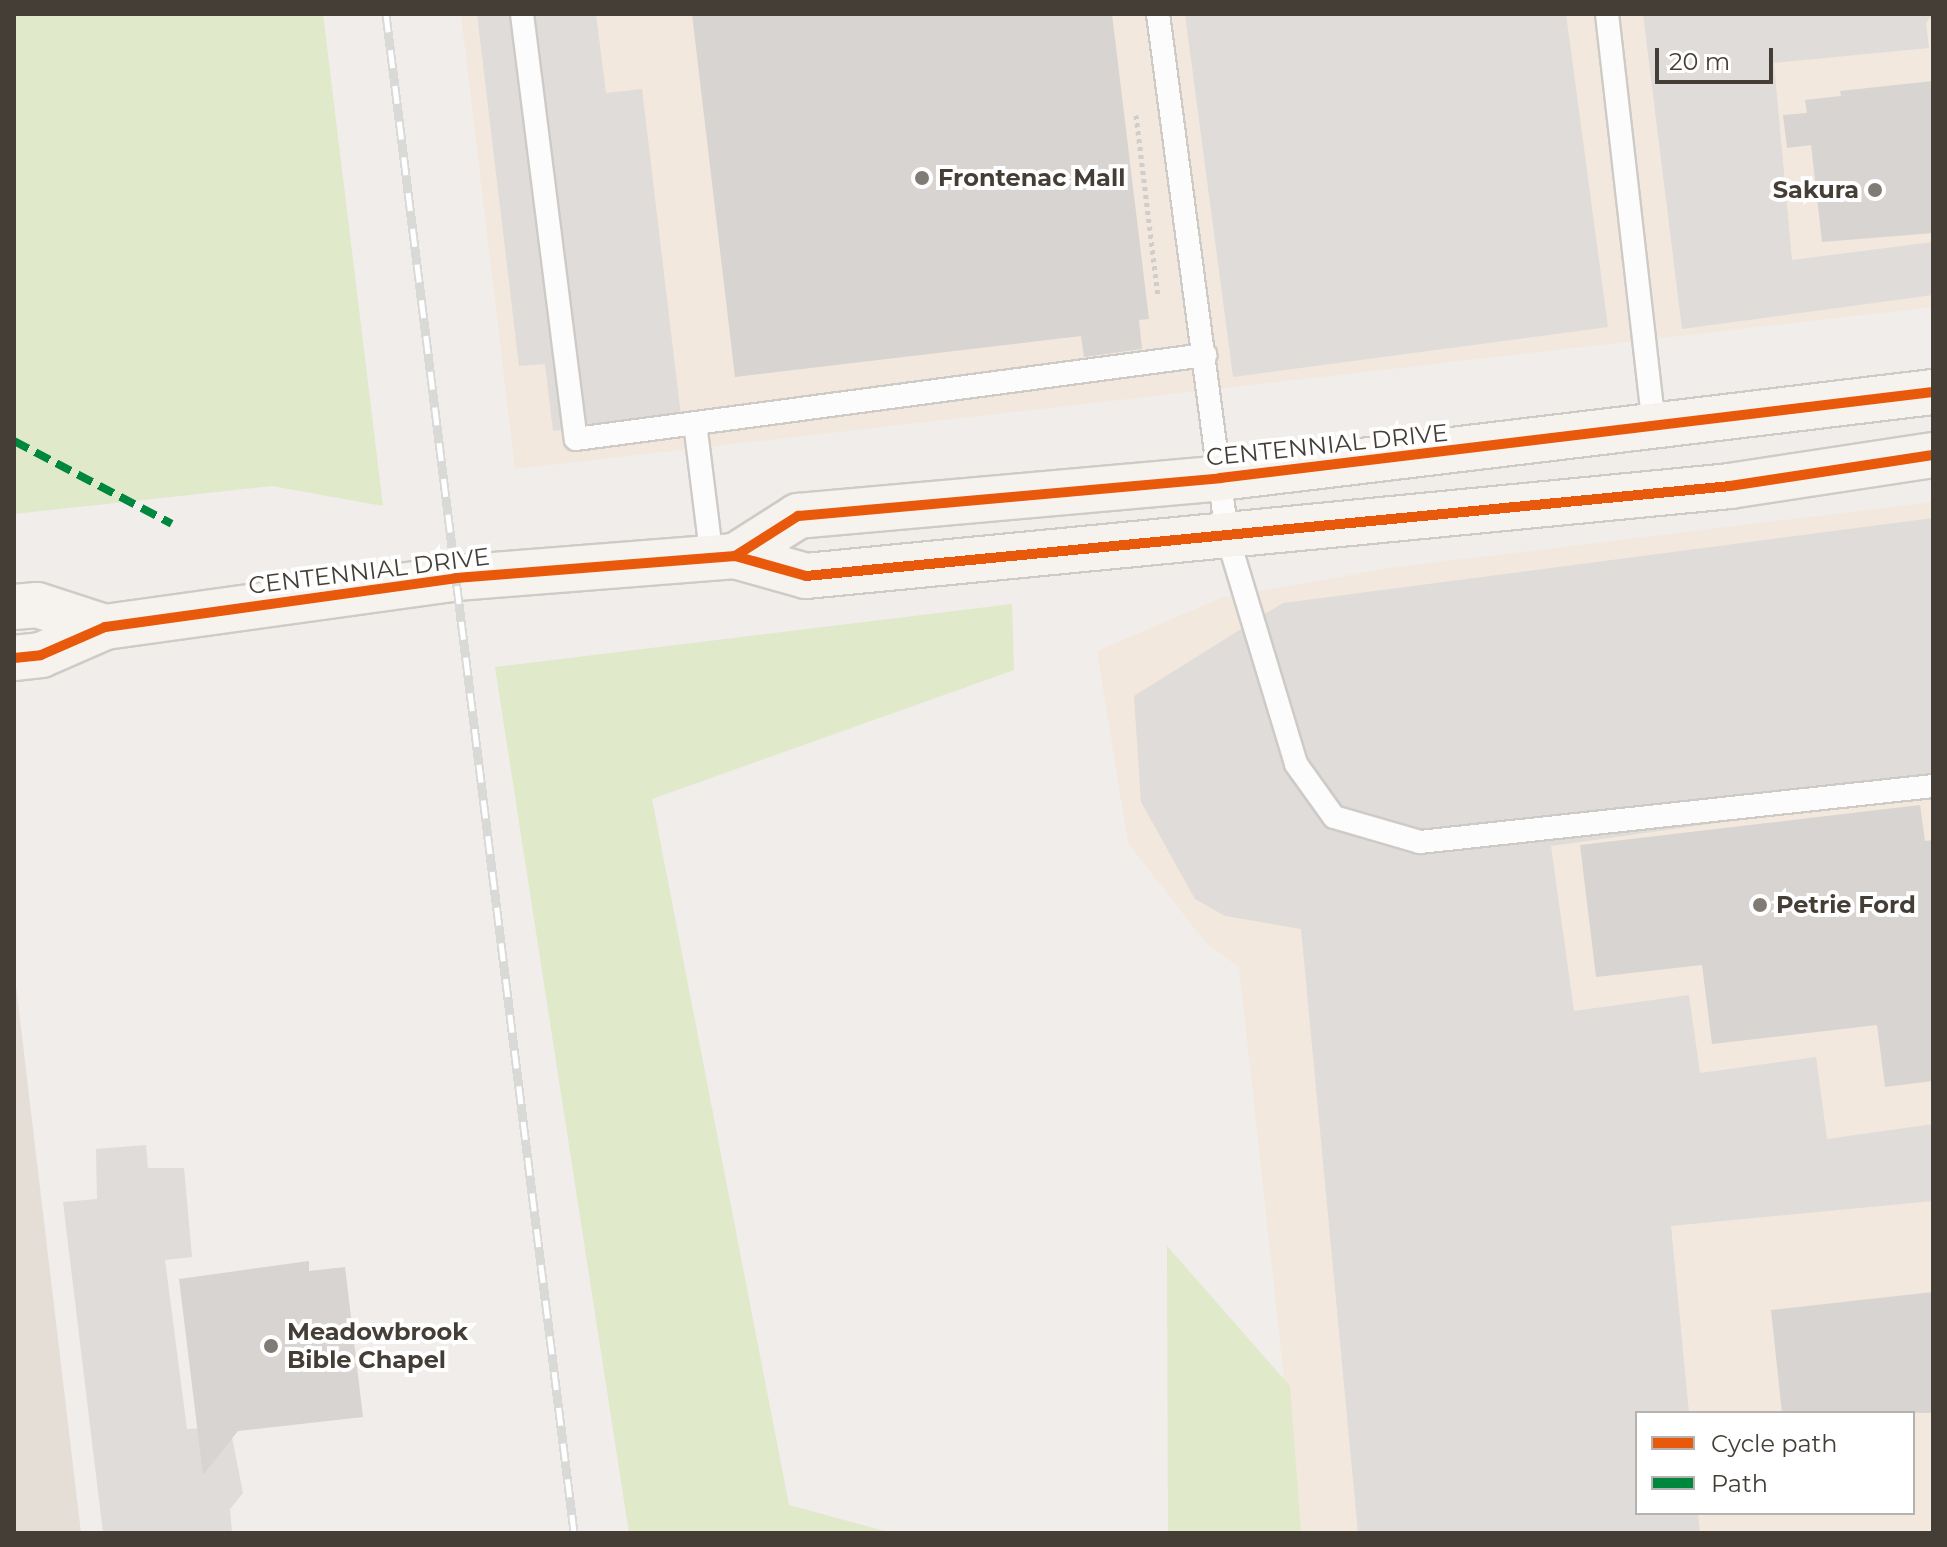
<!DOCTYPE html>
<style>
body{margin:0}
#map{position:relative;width:1947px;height:1547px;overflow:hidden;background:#f0edea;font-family:Montserrat,sans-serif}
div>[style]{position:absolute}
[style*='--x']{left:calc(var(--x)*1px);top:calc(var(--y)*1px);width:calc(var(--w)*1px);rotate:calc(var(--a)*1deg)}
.residential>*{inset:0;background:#e4ded7}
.commercial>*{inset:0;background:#f2e8dd}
.green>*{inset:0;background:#e0e9ca}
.parking>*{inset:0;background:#dfdcd9}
.building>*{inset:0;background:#d8d4d1}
.path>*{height:5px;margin-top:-2.5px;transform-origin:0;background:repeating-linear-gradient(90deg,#d0cdcb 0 4px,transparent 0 8px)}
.roads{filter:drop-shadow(2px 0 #cecbc7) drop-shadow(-2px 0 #cecbc7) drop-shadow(0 2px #cecbc7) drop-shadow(0 -2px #cecbc7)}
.service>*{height:22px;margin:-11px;padding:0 11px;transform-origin:11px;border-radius:11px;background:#fdfcfc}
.secondary>*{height:44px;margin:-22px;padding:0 22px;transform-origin:22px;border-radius:22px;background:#f6f3ee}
.rail>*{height:9px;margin-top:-4.5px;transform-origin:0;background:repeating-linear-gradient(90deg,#fff 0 18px,#d9d9d8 0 36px);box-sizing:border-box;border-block:2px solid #d9d9d8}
.quiet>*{height:8px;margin-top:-4px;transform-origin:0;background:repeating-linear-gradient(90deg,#00873e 0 16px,transparent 0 24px)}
.cycleway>*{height:10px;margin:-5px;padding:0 5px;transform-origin:5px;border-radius:5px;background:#e8590c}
.dots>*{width:22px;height:22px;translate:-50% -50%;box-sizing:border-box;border:4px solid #fff;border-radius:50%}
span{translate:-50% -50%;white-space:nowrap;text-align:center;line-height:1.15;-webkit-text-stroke:8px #fff;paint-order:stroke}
.poi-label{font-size:24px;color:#453e36;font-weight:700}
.left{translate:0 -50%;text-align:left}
.right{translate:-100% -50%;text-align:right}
.street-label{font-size:24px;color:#453e36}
.frame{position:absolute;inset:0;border:16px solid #453e36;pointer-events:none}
.legend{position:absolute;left:1635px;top:1411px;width:280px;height:104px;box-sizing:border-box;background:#fff;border:2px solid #b5b2af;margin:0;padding:10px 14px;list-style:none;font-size:24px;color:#453e36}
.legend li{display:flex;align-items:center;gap:16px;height:40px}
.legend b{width:40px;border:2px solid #b5b2af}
.scale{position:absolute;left:1655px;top:48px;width:118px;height:36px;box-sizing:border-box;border:4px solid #453e36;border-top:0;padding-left:10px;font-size:24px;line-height:28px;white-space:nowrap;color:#453e36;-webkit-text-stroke:6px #fff;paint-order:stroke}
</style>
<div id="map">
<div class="residential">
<div style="clip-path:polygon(14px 969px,81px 1533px,14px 1533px)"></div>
</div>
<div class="commercial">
<div style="clip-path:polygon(461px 14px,1933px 14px,1933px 307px,515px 469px)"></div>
<div style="clip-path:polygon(evenodd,1933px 502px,1933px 1533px,1301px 1533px,1239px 967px,1206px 943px,1128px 843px,1097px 651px,1221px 598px,1390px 568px,1933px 502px,1637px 1413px,1913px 1413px,1913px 1513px,1637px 1513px,1637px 1413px)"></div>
</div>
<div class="green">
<div style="clip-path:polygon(14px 14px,323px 14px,383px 506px,272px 486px,14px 514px)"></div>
<div style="clip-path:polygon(1012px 604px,1014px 670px,652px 799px,789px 1505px,892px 1533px,629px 1533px,495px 667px)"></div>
<div style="clip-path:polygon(1167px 1246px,1290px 1386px,1301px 1533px,1168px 1533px)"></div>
</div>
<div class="parking">
<div style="clip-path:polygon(477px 14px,596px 14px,606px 93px,642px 89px,681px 416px,553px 431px,545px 364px,519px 366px)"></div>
<div style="clip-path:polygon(1185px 14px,1566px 14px,1608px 327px,1233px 377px)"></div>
<div style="clip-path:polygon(1643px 14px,1933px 14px,1926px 23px,1929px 48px,1774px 63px,1792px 260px,1933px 242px,1933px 295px,1682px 329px)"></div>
<div style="clip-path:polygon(1933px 518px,1933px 793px,1551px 846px,1574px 1011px,1689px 995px,1700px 1073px,1816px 1057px,1827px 1139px,1933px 1124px,1933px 1201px,1671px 1226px,1689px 1413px,1637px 1413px,1637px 1513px,1698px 1513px,1700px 1533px,1358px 1533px,1301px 929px,1225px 916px,1195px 899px,1141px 802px,1134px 696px,1283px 603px)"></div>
<div style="clip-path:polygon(146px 1145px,148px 1168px,184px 1168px,192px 1257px,165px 1260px,187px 1429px,230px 1427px,243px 1493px,230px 1509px,232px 1533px,103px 1533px,63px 1202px,97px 1199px,96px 1149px)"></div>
</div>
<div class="building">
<div style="clip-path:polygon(692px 14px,1112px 14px,1149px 319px,1139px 320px,1142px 349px,1084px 357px,1081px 336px,735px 377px)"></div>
<div style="clip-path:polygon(1933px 81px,1933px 233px,1822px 242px,1811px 145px,1787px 148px,1783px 115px,1807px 113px,1805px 100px,1841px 96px,1840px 91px)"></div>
<div style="clip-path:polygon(1920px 805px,1925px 841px,1933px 840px,1933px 1081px,1885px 1087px,1877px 1025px,1712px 1044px,1702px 965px,1596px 977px,1580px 845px)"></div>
<div style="clip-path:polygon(309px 1261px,309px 1271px,345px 1267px,363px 1417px,238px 1431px,203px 1475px,179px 1279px)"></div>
<div style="clip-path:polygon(1933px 1292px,1933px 1413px,1782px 1413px,1771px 1310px)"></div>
</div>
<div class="path">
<div style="--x:1136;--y:115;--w:183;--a:83.1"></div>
</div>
<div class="roads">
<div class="service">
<div style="--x:522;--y:14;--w:428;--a:82.8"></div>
<div style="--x:576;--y:439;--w:635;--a:-7.61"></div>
<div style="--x:1158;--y:14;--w:526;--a:82.46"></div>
<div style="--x:1227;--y:535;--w:239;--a:73.2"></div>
<div style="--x:1296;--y:764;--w:65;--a:54.4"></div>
<div style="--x:1334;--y:817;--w:90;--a:16.2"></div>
<div style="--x:1420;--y:842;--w:516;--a:-6.23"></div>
<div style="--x:1607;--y:14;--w:417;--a:83.5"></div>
<div style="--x:695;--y:423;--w:137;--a:82.9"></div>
</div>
<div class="secondary">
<div style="--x:735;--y:556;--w:75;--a:-32.4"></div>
<div style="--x:798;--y:516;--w:424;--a:-5.1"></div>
<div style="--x:1220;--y:478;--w:718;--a:-6.88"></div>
<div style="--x:14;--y:607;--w:23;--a:-5"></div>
<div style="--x:37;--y:605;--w:71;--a:17.9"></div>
<div style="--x:14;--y:658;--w:27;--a:-6"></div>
<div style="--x:41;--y:655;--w:70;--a:-23.6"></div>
<div style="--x:105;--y:627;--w:354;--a:-7.9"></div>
<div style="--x:456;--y:578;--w:280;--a:-4.5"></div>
<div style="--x:735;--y:556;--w:74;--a:15.7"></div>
<div style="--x:806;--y:576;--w:928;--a:-5.56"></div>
<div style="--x:1730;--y:486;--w:205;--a:-8.7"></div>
</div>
</div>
<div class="rail">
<div style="--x:386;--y:14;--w:1531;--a:82.94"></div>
</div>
<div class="quiet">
<div style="--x:14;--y:441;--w:178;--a:27.7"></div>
</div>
<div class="cycleway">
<div style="--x:735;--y:556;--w:75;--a:-32.4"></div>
<div style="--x:798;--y:516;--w:424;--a:-5.1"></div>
<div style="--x:1220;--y:478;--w:718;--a:-6.88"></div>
<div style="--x:14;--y:658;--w:27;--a:-6"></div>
<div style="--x:41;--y:655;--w:70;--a:-23.6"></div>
<div style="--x:105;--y:627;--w:354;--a:-7.9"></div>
<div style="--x:456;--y:578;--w:280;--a:-4.5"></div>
<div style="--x:735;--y:556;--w:74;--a:15.7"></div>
<div style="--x:806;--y:576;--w:928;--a:-5.56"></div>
<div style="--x:1730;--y:486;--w:205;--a:-8.7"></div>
</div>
<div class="dots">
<div style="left:922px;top:178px;background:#817b75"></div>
<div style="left:1875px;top:190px;background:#817b75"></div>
<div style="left:1760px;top:905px;background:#817b75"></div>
<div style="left:271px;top:1346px;background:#817b75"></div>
</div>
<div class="poi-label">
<span class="left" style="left:938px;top:178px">Frontenac Mall</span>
<span class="right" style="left:1859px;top:190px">Sakura</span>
<span class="left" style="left:1776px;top:905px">Petrie Ford</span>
<span class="left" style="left:287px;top:1346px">Meadowbrook<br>Bible Chapel</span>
</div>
<div class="street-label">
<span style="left:1327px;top:445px;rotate:-6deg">CENTENNIAL DRIVE</span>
<span style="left:369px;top:571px;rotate:-7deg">CENTENNIAL DRIVE</span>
</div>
<div class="frame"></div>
<ul class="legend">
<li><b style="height:10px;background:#e8590c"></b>Cycle path</li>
<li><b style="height:10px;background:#00873e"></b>Path</li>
</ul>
<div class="scale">20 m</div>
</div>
